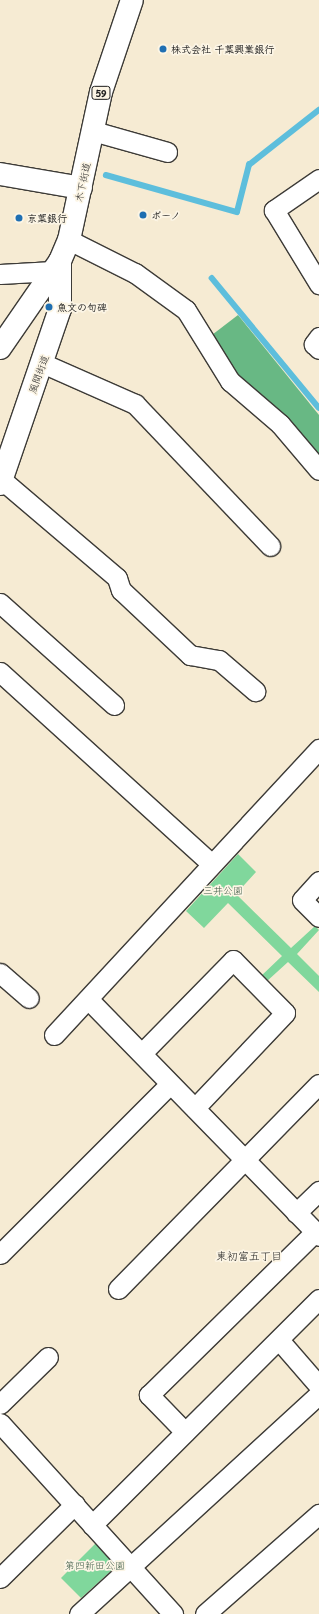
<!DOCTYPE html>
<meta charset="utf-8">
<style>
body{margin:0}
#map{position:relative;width:319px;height:1614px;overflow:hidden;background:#f6ebd3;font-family:"Playpen Sans","Klee One",sans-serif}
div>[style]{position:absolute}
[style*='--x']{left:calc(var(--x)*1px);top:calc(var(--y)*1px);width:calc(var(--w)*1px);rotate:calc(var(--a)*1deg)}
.green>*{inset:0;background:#80d79c}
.forest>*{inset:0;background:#68b884}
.stream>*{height:5.5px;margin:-2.75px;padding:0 2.75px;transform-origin:2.75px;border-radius:2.75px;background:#5dbedc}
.roads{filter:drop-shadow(1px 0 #3d3b37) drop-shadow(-1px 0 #3d3b37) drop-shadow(0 1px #3d3b37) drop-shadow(0 -1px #3d3b37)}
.street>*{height:19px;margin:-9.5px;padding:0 9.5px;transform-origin:9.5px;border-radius:9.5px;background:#fff}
.secondary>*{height:22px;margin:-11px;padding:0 11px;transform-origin:11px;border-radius:11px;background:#fff}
.primary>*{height:22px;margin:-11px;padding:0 11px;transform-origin:11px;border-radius:11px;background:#fff}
.dots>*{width:11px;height:11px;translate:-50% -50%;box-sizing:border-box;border:2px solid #fcf5e5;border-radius:50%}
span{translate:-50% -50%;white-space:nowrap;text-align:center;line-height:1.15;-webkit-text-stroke:3.5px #fcf5e5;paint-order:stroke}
.shield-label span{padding:1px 3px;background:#fcf5e5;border:1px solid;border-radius:3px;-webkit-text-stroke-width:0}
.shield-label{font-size:9px;color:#1c1c1c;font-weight:700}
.poi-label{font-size:10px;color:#1c1c1c;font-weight:700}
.left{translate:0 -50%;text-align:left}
.street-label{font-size:10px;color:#1c1c1c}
.park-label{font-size:10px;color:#3f5d49}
.neighbourhood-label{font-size:11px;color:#1c1c1c}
</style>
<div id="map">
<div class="green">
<div style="clip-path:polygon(238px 854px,256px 872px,236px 894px,291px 948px,315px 926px,319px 930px,297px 954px,319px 976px,319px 992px,288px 962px,266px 982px,260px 977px,282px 956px,228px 903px,204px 928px,186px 911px)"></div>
<div style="clip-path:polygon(96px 1543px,113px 1562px,112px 1570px,81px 1598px,61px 1578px)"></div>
</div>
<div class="forest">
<div style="clip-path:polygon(238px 315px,319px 415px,319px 469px,256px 401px,208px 338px)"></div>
</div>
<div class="stream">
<div style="--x:106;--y:175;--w:136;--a:15.8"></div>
<div style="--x:237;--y:212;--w:49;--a:-75.7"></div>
<div style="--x:249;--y:165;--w:89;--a:-38.2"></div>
<div style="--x:212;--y:278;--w:168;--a:50.5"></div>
</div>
<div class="roads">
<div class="street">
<div style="--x:93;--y:131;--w:77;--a:15.8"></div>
<div style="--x:319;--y:179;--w:55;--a:145.4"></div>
<div style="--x:274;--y:210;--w:87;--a:58.7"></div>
<div style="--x:69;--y:240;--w:74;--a:26.6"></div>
<div style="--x:135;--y:273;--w:63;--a:36"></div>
<div style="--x:186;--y:310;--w:84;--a:58.2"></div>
<div style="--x:230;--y:381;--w:66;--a:40.7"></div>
<div style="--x:280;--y:424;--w:60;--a:49.7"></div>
<div style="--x:0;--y:274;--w:53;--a:-3.2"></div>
<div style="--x:319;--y:337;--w:9;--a:126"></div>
<div style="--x:314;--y:344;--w:7;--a:45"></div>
<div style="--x:42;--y:363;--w:102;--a:23.8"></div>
<div style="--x:135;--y:404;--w:196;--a:46.4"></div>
<div style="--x:2;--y:480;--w:151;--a:40.4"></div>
<div style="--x:117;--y:578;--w:13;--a:72"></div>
<div style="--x:121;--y:590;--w:95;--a:43.3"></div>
<div style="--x:190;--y:655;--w:29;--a:10"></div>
<div style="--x:219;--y:660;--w:48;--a:40.7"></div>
<div style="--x:0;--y:603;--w:153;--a:41.8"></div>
<div style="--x:0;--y:672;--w:285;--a:42.2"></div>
<div style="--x:319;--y:881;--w:25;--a:132"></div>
<div style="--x:302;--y:900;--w:24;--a:45"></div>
<div style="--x:0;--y:973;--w:38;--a:41"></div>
<div style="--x:88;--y:999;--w:331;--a:45.7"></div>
<div style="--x:54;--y:1035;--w:390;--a:-47.2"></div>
<div style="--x:142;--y:1053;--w:130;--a:-45.6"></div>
<div style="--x:233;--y:960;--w:74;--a:45.5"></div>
<div style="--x:285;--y:1013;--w:131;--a:133.5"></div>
<div style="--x:296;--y:1213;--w:32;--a:-44"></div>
<div style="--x:0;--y:1254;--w:240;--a:-45"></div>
<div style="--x:118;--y:1289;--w:287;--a:-45.6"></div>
<div style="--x:279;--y:1340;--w:61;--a:49"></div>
<div style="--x:0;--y:1404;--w:67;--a:-44.4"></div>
<div style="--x:0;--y:1423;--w:258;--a:47.8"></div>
<div style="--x:185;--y:1432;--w:52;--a:-134.2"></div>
<div style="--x:149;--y:1395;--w:233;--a:-44.5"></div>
<div style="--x:92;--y:1525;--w:320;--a:-44.9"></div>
<div style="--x:0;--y:1578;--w:105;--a:-44.6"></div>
<div style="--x:79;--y:1614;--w:326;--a:-42.5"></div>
<div style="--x:205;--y:1614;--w:152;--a:-41.3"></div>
</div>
<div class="secondary">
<div style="--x:0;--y:174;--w:82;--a:9.8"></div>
<div style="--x:0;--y:484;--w:185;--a:-71.1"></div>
<div style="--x:60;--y:309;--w:48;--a:-90"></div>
</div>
<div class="primary">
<div style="--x:0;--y:348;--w:106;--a:-55.4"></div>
<div style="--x:60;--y:261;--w:23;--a:-67"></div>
<div style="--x:69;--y:240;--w:151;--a:-77.8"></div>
<div style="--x:101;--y:92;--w:97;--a:-71.4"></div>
</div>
</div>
<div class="dots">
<div style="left:163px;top:49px;background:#1f6fb2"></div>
<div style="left:143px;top:215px;background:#1f6fb2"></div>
<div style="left:19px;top:218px;background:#1f6fb2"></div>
<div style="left:49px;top:307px;background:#1f6fb2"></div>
</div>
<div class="shield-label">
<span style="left:101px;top:93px">59</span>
</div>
<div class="poi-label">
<span class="left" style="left:171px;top:49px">株式会社 千葉興業銀行</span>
<span class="left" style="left:151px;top:215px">ボーノ</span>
<span class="left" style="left:27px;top:218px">京葉銀行</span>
<span class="left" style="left:57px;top:307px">魚文の句碑</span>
</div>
<div class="street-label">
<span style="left:82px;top:182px;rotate:-78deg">木下街道</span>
<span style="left:38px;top:374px;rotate:-70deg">風間街道</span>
</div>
<div class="park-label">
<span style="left:223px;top:890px">三井公園</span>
<span style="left:95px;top:1565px">第四新田公園</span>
</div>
<div class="neighbourhood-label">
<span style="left:249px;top:1256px">東初富五丁目</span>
</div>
</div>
